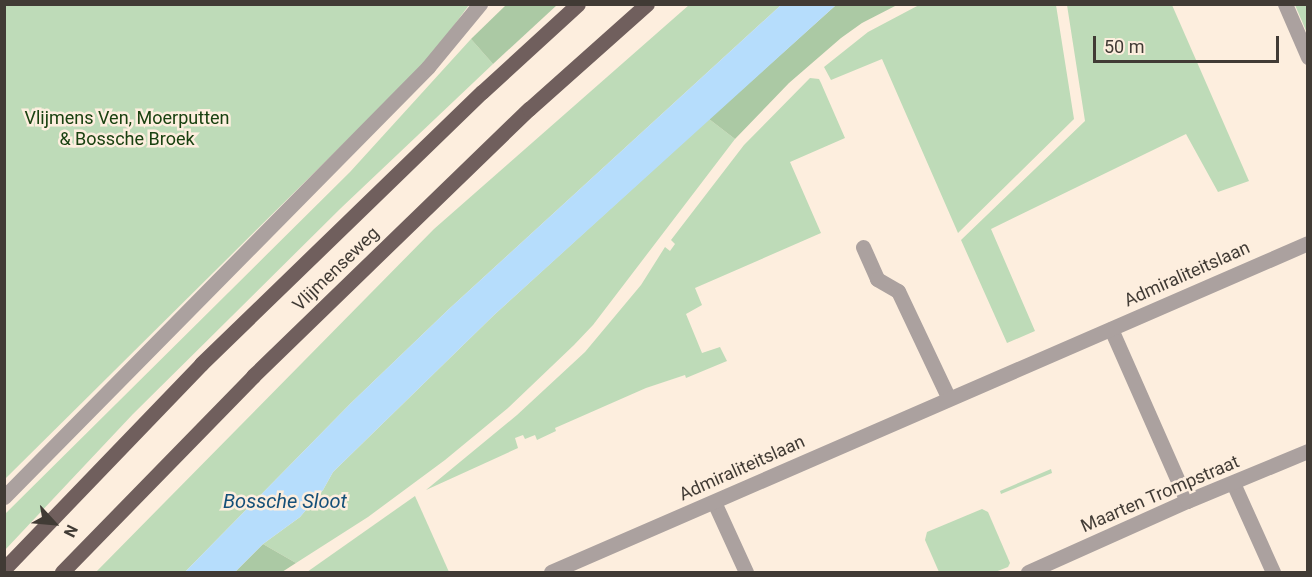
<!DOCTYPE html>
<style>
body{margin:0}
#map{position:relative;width:1312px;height:577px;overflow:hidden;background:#fdeede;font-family:Roboto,sans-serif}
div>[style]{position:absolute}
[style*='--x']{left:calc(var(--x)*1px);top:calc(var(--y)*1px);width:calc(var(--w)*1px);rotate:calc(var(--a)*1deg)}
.green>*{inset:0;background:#bedbb8}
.forest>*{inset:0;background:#abc9a4}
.water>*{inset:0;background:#b6ddfc}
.pedestrian>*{height:15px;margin:-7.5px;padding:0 7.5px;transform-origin:7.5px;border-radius:7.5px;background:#aba19f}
.minor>*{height:15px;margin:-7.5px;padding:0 7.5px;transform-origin:7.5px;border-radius:7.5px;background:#aba19f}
.primary>*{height:15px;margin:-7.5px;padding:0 7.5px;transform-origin:7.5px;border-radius:7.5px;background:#705f5d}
span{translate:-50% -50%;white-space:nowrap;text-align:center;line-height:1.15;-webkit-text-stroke:5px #fdeede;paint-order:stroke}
.park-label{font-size:18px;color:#194110}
.street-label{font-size:18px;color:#413b35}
.water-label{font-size:20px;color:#155079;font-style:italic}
.frame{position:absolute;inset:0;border:6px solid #413b35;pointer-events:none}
.north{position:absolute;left:24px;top:493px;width:60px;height:60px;-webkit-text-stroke:4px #fdeede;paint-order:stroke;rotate:116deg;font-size:16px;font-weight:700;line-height:24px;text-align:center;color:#413b35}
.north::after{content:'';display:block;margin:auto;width:21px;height:27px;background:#413b35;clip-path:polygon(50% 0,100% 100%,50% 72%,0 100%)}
.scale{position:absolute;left:1093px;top:36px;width:186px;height:27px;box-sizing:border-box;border:3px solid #413b35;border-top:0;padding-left:8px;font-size:18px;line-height:21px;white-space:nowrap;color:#413b35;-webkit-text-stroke:4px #fdeede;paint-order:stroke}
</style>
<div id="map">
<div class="green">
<div style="clip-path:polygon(4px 5px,469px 5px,430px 58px,5px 479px)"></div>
<div style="clip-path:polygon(689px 5px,781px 5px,449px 309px,351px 403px,185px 572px,96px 572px,434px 229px)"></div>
<div style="clip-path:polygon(919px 5px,1056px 5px,1074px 119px,958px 233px,882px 59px,831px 80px,824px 67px,868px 32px)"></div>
<div style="clip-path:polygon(1067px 5px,1172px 5px,1249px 181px,1218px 192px,1186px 134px,991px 229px,1035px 331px,1007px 343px,961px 240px,1085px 121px)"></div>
<div style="clip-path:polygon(1295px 5px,1307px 5px,1307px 33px)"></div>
<div style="clip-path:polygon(471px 39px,493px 64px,341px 208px,133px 414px,5px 550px,5px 514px,350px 172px)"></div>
<div style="clip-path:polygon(810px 78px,819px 79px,821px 83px,845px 138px,790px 162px,821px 233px,695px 288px,702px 305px,686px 314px,702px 353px,720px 347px,727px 361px,686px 378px,685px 375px,646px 388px,555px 428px,556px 431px,537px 440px,535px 435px,525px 439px,523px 435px,515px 438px,518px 448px,426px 490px,517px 415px,585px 352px,641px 285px,665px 247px,670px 251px,675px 244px,671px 240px,744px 145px)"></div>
<div style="clip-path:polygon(709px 119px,735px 139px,593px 325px,574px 345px,508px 408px,445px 460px,368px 517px,296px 563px,263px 544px,300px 517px,323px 490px,333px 472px,494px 315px)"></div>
<div style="clip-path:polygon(1051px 469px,1052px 473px,1001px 494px,1000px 491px)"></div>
<div style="clip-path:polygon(415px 496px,449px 572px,307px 572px)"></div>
<div style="clip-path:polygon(982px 509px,988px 512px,1010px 563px,1008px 567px,995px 572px,939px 572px,925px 540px,927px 532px)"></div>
</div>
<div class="forest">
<div style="clip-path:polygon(506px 5px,557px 5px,493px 64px,471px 39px)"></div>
<div style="clip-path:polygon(836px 5px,897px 5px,862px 23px,841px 38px,789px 83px,735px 139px,709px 119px)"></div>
<div style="clip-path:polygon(263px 544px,296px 563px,282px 572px,235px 572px)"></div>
</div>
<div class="water">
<div style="clip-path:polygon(781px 5px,836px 5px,494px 315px,333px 472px,323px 490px,300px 517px,263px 544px,235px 572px,185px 572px,351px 403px,449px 309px)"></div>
</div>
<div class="pedestrian">
<div style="--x:1111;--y:329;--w:188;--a:66.2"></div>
<div style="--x:714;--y:502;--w:77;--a:65.4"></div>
</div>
<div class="minor">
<div style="--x:1285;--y:4;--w:58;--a:66.5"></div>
<div style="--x:863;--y:247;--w:35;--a:66"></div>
<div style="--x:877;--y:279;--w:24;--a:30"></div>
<div style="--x:898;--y:291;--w:117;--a:64.7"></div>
<div style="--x:1233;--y:483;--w:98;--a:65.8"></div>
<div style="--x:4;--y:497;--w:604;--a:-45.4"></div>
<div style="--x:428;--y:67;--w:82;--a:-50.5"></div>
<div style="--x:551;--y:572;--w:825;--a:-23.49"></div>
<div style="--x:1028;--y:572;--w:174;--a:-24.1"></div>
<div style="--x:1187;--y:501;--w:131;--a:-22.5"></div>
</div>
<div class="primary">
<div style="--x:4;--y:569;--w:284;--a:-46.1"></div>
<div style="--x:201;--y:364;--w:391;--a:-44.1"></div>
<div style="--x:482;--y:92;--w:130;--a:-42.5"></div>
<div style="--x:62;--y:572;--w:274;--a:-45.7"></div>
<div style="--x:253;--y:376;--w:384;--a:-44.1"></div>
<div style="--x:529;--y:109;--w:158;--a:-41.7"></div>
</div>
<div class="park-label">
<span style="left:127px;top:129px">Vlijmens Ven, Moerputten<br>&amp; Bossche Broek</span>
</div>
<div class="street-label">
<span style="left:336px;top:269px;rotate:-44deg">Vlijmenseweg</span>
<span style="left:1187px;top:274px;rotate:-24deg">Admiraliteitslaan</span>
<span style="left:742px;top:468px;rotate:-24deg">Admiraliteitslaan</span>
<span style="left:1160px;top:494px;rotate:-23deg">Maarten Trompstraat</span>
</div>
<div class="water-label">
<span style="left:285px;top:501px">Bossche Sloot</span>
</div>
<div class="frame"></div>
<div class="north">N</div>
<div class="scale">50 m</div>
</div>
